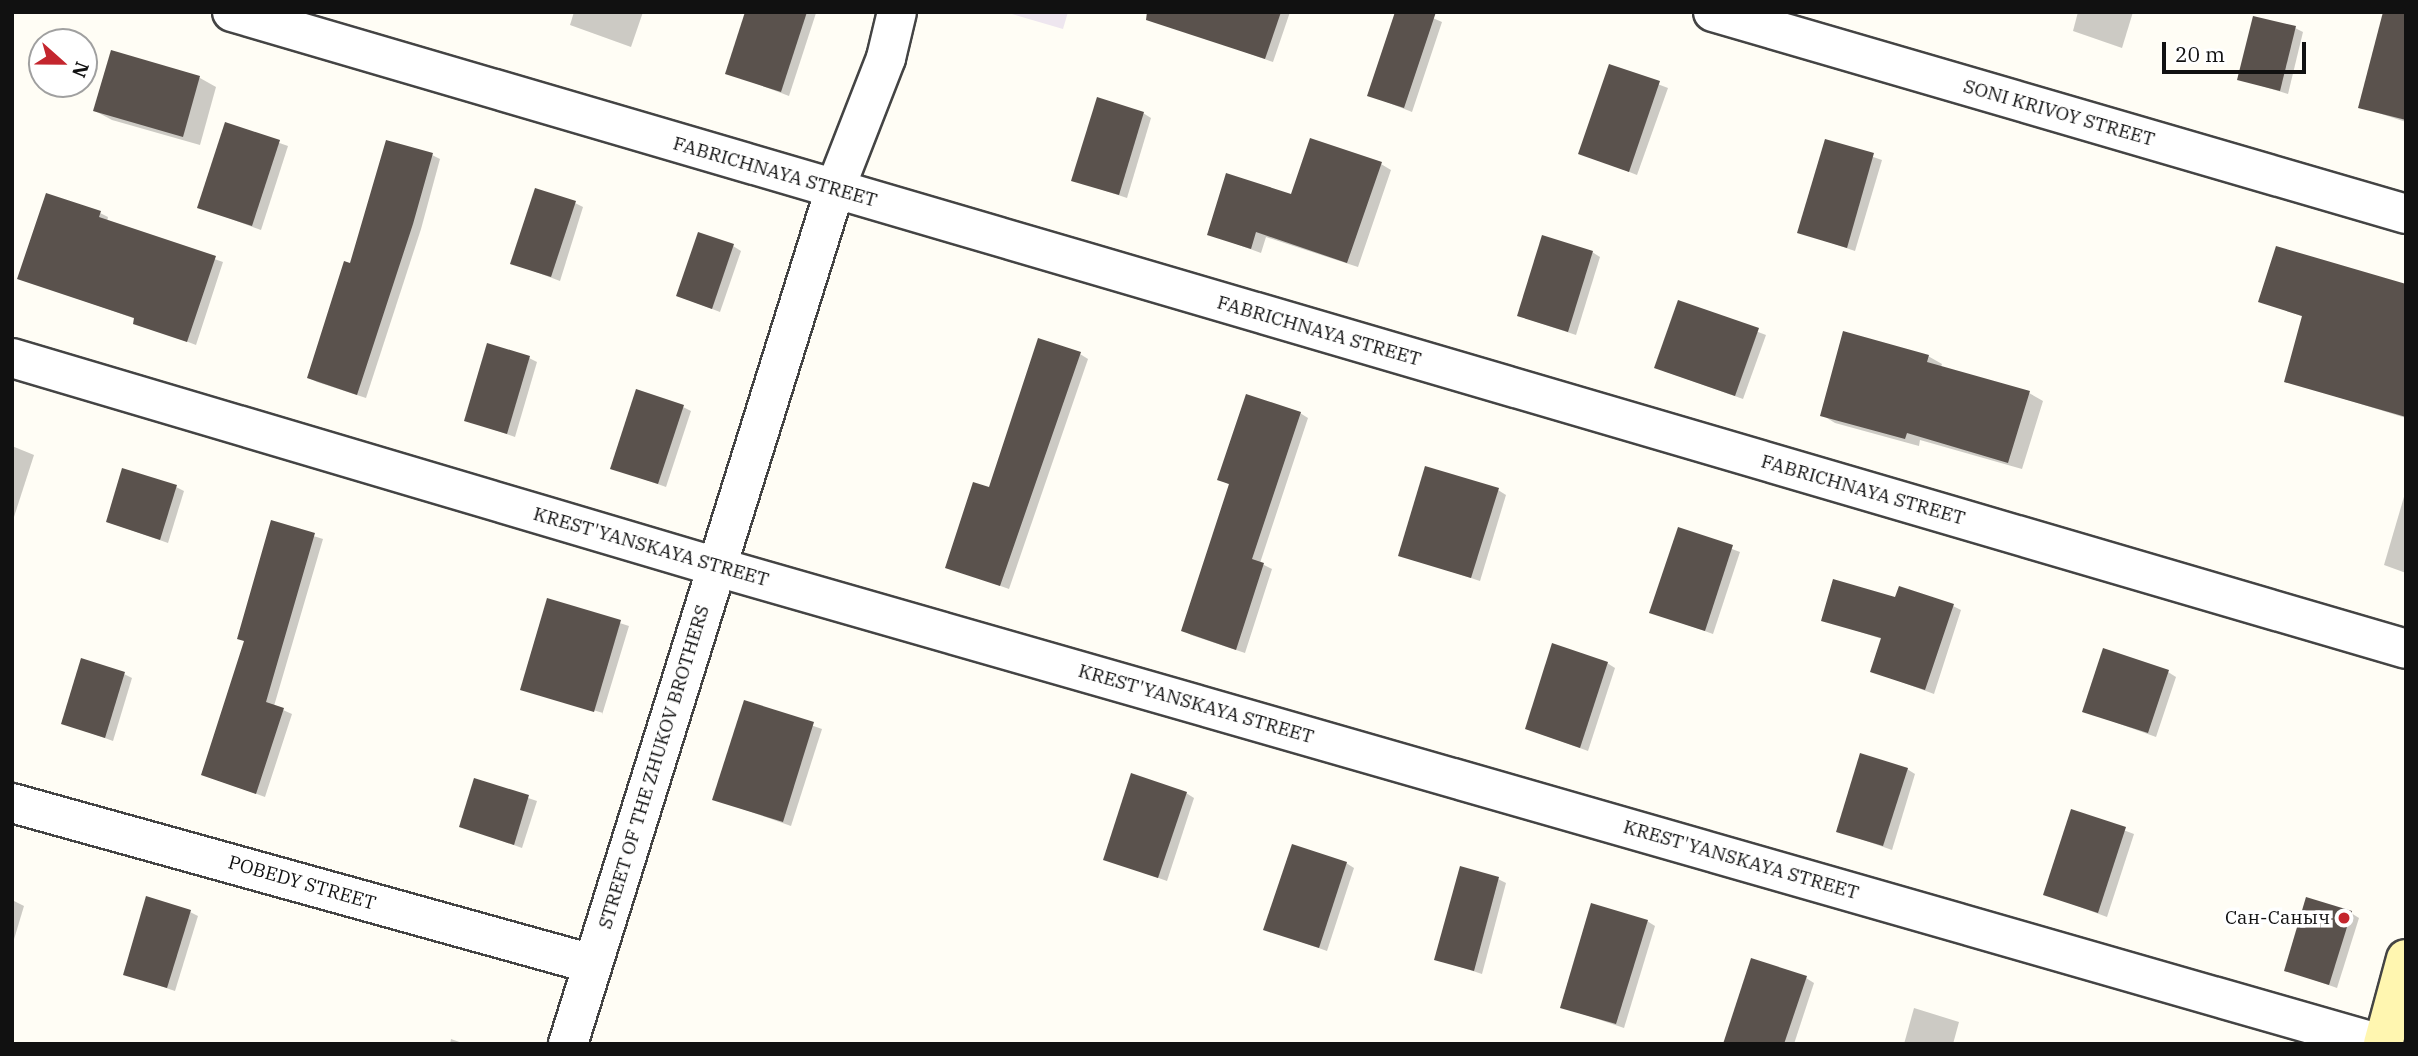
<!DOCTYPE html>
<meta charset="utf-8">
<style>
body{margin:0}
#map{position:relative;width:2418px;height:1056px;overflow:hidden;background:#fffdf5;font-family:"IBM Plex Serif",serif}
div>[style]{position:absolute}
[style*='--x']{left:calc(var(--x)*1px);top:calc(var(--y)*1px);width:calc(var(--w)*1px);rotate:calc(var(--a)*1deg)}
.industrial>*{inset:0;background:#eee6ef}
.shadow>*{inset:0;background:#0003}
.building>*{inset:0;background:#5a524d}
.roads{filter:drop-shadow(2px 0 #444) drop-shadow(-2px 0 #444) drop-shadow(0 2px #444) drop-shadow(0 -2px #444)}
.street>*{height:38px;margin:-19px;padding:0 19px;transform-origin:19px;border-radius:19px;background:#fff}
.secondary>*{height:38px;margin:-19px;padding:0 19px;transform-origin:19px;border-radius:19px;background:#fff6b0}
.dots>*{width:19px;height:19px;translate:-50% -50%;box-sizing:border-box;border:4px solid #fff;border-radius:50%}
span{translate:-50% -50%;white-space:nowrap;text-align:center;line-height:1.15;-webkit-text-stroke:7px #fff;paint-order:stroke}
.street-label{font-size:19px;color:#111}
.poi-label{font-size:19px;color:#111}
.right{translate:-100% -50%;text-align:right}
.frame{position:absolute;inset:0;border:14px solid #111;pointer-events:none}
.north{position:absolute;left:28px;top:28px;width:70px;height:70px;box-sizing:border-box;background:#fff;border:2px solid #a0a0a0;border-radius:50%;rotate:111deg;font-size:19px;font-weight:700;line-height:28px;text-align:center;color:#111}
.north::after{content:'';display:block;margin:auto;width:24px;height:32px;background:#c4262e;clip-path:polygon(50% 0,100% 100%,50% 72%,0 100%)}
.scale{position:absolute;left:2162px;top:42px;width:144px;height:32px;box-sizing:border-box;border:4px solid #111;border-top:0;padding-left:9px;font-size:21px;line-height:24px;white-space:nowrap;color:#111;-webkit-text-stroke:5px #fff;paint-order:stroke}
</style>
<div id="map">
<div class="industrial">
<div style="clip-path:polygon(1005px 12px,1068px 12px,1063px 29px)"></div>
</div>
<div class="shadow">
<div style="clip-path:polygon(574px 12px,643px 12px,631px 47px,570px 25px)"></div>
<div style="clip-path:polygon(747px 12px,816px 13px,789px 96px,728px 73px)"></div>
<div style="clip-path:polygon(1221px 12px,1290px 12px,1273px 62px,1212px 40px)"></div>
<div style="clip-path:polygon(1419px 12px,1442px 22px,1412px 112px,1369px 95px)"></div>
<div style="clip-path:polygon(2078px 12px,2133px 12px,2122px 48px,2073px 31px)"></div>
<div style="clip-path:polygon(2295px 28px,2303px 32px,2288px 94px,2239px 79px)"></div>
<div style="clip-path:polygon(2406px 35px,2406px 122px,2360px 107px)"></div>
<div style="clip-path:polygon(1610px 66px,1668px 88px,1637px 175px,1586px 155px)"></div>
<div style="clip-path:polygon(200px 78px,216px 87px,200px 145px,112px 120px,95px 111px)"></div>
<div style="clip-path:polygon(1143px 113px,1151px 118px,1127px 198px,1073px 180px)"></div>
<div style="clip-path:polygon(226px 124px,288px 146px,261px 230px,199px 207px)"></div>
<div style="clip-path:polygon(1826px 141px,1882px 160px,1855px 251px,1799px 232px)"></div>
<div style="clip-path:polygon(432px 155px,440px 159px,421px 229px,366px 398px,317px 382px,309px 378px,352px 265px)"></div>
<div style="clip-path:polygon(1381px 164px,1391px 170px,1358px 267px,1266px 237px,1261px 253px,1209px 234px,1293px 197px)"></div>
<div style="clip-path:polygon(47px 195px,100px 213px,108px 217px,107px 222px,223px 262px,196px 345px,141px 324px,136px 319px,19px 278px)"></div>
<div style="clip-path:polygon(575px 203px,583px 207px,560px 281px,512px 263px)"></div>
<div style="clip-path:polygon(733px 246px,741px 251px,720px 312px,678px 296px)"></div>
<div style="clip-path:polygon(1592px 252px,1600px 257px,1576px 335px,1519px 316px)"></div>
<div style="clip-path:polygon(2406px 285px,2406px 418px,2286px 381px,2304px 317px,2260px 301px)"></div>
<div style="clip-path:polygon(1679px 302px,1766px 335px,1743px 399px,1664px 371px)"></div>
<div style="clip-path:polygon(1080px 354px,1088px 359px,1009px 589px,947px 567px,990px 489px)"></div>
<div style="clip-path:polygon(1928px 356px,1942px 364px,1941px 367px,2029px 393px,2043px 401px,2022px 469px,1920px 440px,1919px 446px,1835px 423px,1822px 415px)"></div>
<div style="clip-path:polygon(529px 358px,537px 362px,515px 437px,466px 420px)"></div>
<div style="clip-path:polygon(683px 407px,691px 411px,666px 487px,612px 468px)"></div>
<div style="clip-path:polygon(1300px 413px,1308px 418px,1260px 563px,1272px 569px,1245px 653px,1191px 635px,1183px 630px,1230px 485px,1219px 479px)"></div>
<div style="clip-path:polygon(12px 446px,34px 455px,13px 520px,12px 520px)"></div>
<div style="clip-path:polygon(176px 487px,184px 491px,168px 543px,108px 522px)"></div>
<div style="clip-path:polygon(1498px 490px,1506px 495px,1480px 581px,1401px 555px)"></div>
<div style="clip-path:polygon(2406px 490px,2406px 573px,2384px 565px)"></div>
<div style="clip-path:polygon(272px 523px,323px 539px,274px 706px,292px 714px,265px 797px,203px 775px,246px 642px)"></div>
<div style="clip-path:polygon(1679px 529px,1740px 552px,1713px 634px,1651px 612px)"></div>
<div style="clip-path:polygon(548px 600px,629px 626px,602px 715px,603px 713px,522px 689px)"></div>
<div style="clip-path:polygon(1896px 600px,1953px 606px,1961px 610px,1934px 694px,1872px 671px,1882px 639px,1824px 620px)"></div>
<div style="clip-path:polygon(1607px 663px,1615px 668px,1588px 751px,1527px 729px)"></div>
<div style="clip-path:polygon(2168px 672px,2176px 677px,2156px 737px,2084px 711px)"></div>
<div style="clip-path:polygon(124px 674px,132px 678px,113px 741px,63px 723px)"></div>
<div style="clip-path:polygon(745px 702px,822px 729px,791px 826px,714px 799px)"></div>
<div style="clip-path:polygon(1907px 769px,1915px 774px,1892px 850px,1838px 831px)"></div>
<div style="clip-path:polygon(475px 780px,537px 801px,522px 848px,461px 826px)"></div>
<div style="clip-path:polygon(1186px 793px,1194px 798px,1167px 881px,1105px 859px)"></div>
<div style="clip-path:polygon(2072px 811px,2134px 834px,2107px 917px,2045px 894px)"></div>
<div style="clip-path:polygon(1346px 863px,1354px 868px,1327px 951px,1265px 929px)"></div>
<div style="clip-path:polygon(1498px 879px,1506px 883px,1482px 974px,1436px 959px)"></div>
<div style="clip-path:polygon(12px 900px,24px 906px,12px 946px)"></div>
<div style="clip-path:polygon(190px 912px,198px 916px,175px 991px,125px 974px)"></div>
<div style="clip-path:polygon(2351px 913px,2359px 918px,2337px 988px,2286px 970px)"></div>
<div style="clip-path:polygon(1647px 921px,1655px 926px,1624px 1028px,1562px 1007px)"></div>
<div style="clip-path:polygon(1806px 978px,1814px 983px,1794px 1044px,1725px 1044px)"></div>
<div style="clip-path:polygon(1914px 1008px,1959px 1022px,1953px 1044px,1904px 1044px)"></div>
<div style="clip-path:polygon(451px 1039px,465px 1044px,450px 1044px)"></div>
</div>
<div class="building">
<div style="clip-path:polygon(745px 12px,807px 12px,781px 92px,725px 74px)"></div>
<div style="clip-path:polygon(1147px 12px,1281px 12px,1265px 59px,1146px 20px)"></div>
<div style="clip-path:polygon(1395px 12px,1436px 12px,1404px 108px,1367px 96px)"></div>
<div style="clip-path:polygon(2383px 12px,2406px 12px,2406px 120px,2358px 108px)"></div>
<div style="clip-path:polygon(2253px 16px,2296px 26px,2280px 91px,2237px 80px)"></div>
<div style="clip-path:polygon(111px 50px,200px 76px,183px 137px,93px 111px)"></div>
<div style="clip-path:polygon(1609px 64px,1660px 81px,1629px 172px,1578px 154px)"></div>
<div style="clip-path:polygon(1097px 97px,1144px 112px,1119px 195px,1071px 181px)"></div>
<div style="clip-path:polygon(225px 122px,280px 140px,252px 226px,197px 208px)"></div>
<div style="clip-path:polygon(1310px 138px,1382px 162px,1347px 263px,1256px 232px,1251px 249px,1207px 235px,1226px 173px,1291px 194px)"></div>
<div style="clip-path:polygon(1825px 139px,1874px 153px,1847px 248px,1797px 233px)"></div>
<div style="clip-path:polygon(386px 140px,433px 153px,413px 224px,357px 395px,307px 378px,344px 261px,350px 263px)"></div>
<div style="clip-path:polygon(535px 188px,576px 201px,551px 277px,510px 264px)"></div>
<div style="clip-path:polygon(46px 193px,101px 211px,99px 217px,216px 256px,187px 342px,133px 324px,134px 318px,17px 279px)"></div>
<div style="clip-path:polygon(698px 232px,734px 244px,712px 309px,676px 296px)"></div>
<div style="clip-path:polygon(1542px 235px,1593px 251px,1568px 332px,1517px 316px)"></div>
<div style="clip-path:polygon(2276px 246px,2406px 284px,2406px 417px,2284px 382px,2302px 316px,2258px 302px)"></div>
<div style="clip-path:polygon(1678px 300px,1759px 328px,1735px 396px,1654px 368px)"></div>
<div style="clip-path:polygon(1843px 331px,1929px 355px,1927px 362px,2030px 391px,2008px 463px,1907px 433px,1905px 439px,1820px 416px)"></div>
<div style="clip-path:polygon(1038px 338px,1081px 352px,1000px 586px,945px 568px,973px 482px,989px 487px)"></div>
<div style="clip-path:polygon(487px 343px,530px 356px,507px 434px,464px 421px)"></div>
<div style="clip-path:polygon(636px 389px,684px 405px,658px 484px,610px 469px)"></div>
<div style="clip-path:polygon(1246px 394px,1301px 412px,1252px 559px,1264px 563px,1236px 650px,1181px 631px,1229px 484px,1217px 480px)"></div>
<div style="clip-path:polygon(1425px 466px,1499px 488px,1471px 578px,1398px 556px)"></div>
<div style="clip-path:polygon(122px 468px,177px 485px,160px 540px,106px 522px)"></div>
<div style="clip-path:polygon(271px 520px,315px 533px,266px 702px,284px 708px,256px 794px,201px 775px,244px 641px,237px 639px)"></div>
<div style="clip-path:polygon(1678px 527px,1733px 545px,1705px 631px,1649px 613px)"></div>
<div style="clip-path:polygon(1833px 579px,1895px 597px,1899px 586px,1954px 604px,1925px 690px,1870px 672px,1881px 638px,1821px 621px)"></div>
<div style="clip-path:polygon(547px 598px,621px 620px,594px 712px,520px 690px)"></div>
<div style="clip-path:polygon(1552px 643px,1608px 662px,1580px 748px,1525px 729px)"></div>
<div style="clip-path:polygon(2103px 648px,2169px 670px,2148px 733px,2082px 712px)"></div>
<div style="clip-path:polygon(81px 658px,125px 672px,105px 738px,61px 724px)"></div>
<div style="clip-path:polygon(744px 700px,814px 722px,783px 822px,712px 800px)"></div>
<div style="clip-path:polygon(1860px 753px,1908px 768px,1883px 846px,1836px 832px)"></div>
<div style="clip-path:polygon(1131px 773px,1187px 792px,1158px 878px,1103px 860px)"></div>
<div style="clip-path:polygon(474px 778px,529px 795px,514px 845px,459px 827px)"></div>
<div style="clip-path:polygon(2071px 809px,2126px 827px,2098px 913px,2043px 895px)"></div>
<div style="clip-path:polygon(1292px 844px,1347px 862px,1319px 948px,1263px 930px)"></div>
<div style="clip-path:polygon(1460px 866px,1499px 877px,1474px 971px,1434px 960px)"></div>
<div style="clip-path:polygon(146px 896px,191px 910px,167px 988px,123px 975px)"></div>
<div style="clip-path:polygon(2306px 897px,2352px 911px,2329px 985px,2284px 971px)"></div>
<div style="clip-path:polygon(1591px 903px,1648px 920px,1616px 1024px,1560px 1008px)"></div>
<div style="clip-path:polygon(1751px 958px,1807px 976px,1784px 1044px,1723px 1044px)"></div>
</div>
<div class="roads">
<div class="street">
<div style="--x:232;--y:12;--w:2265;--a:16.33"></div>
<div style="--x:1713;--y:12;--w:722;--a:16.25"></div>
<div style="--x:12;--y:358;--w:735;--a:16.51"></div>
<div style="--x:717;--y:567;--w:1731;--a:16"></div>
<div style="--x:12;--y:803;--w:602;--a:15.51"></div>
<div style="--x:568;--y:1044;--w:896;--a:-72.66"></div>
<div style="--x:835;--y:189;--w:141;--a:-68.7"></div>
<div style="--x:886;--y:58;--w:47;--a:-76.6"></div>
</div>
<div class="secondary">
<div style="--x:2383;--y:1044;--w:88;--a:-74.9"></div>
</div>
</div>
<div class="dots">
<div style="left:2344px;top:918px;background:#c4262e"></div>
</div>
<div class="street-label">
<span style="left:2059px;top:113px;rotate:16deg">SONI KRIVOY STREET</span>
<span style="left:775px;top:172px;rotate:16deg">FABRICHNAYA STREET</span>
<span style="left:1319px;top:331px;rotate:16deg">FABRICHNAYA STREET</span>
<span style="left:1863px;top:490px;rotate:16deg">FABRICHNAYA STREET</span>
<span style="left:651px;top:547px;rotate:16deg">KREST'YANSKAYA STREET</span>
<span style="left:1196px;top:704px;rotate:16deg">KREST'YANSKAYA STREET</span>
<span style="left:654px;top:767px;rotate:-73deg">STREET OF THE ZHUKOV BROTHERS</span>
<span style="left:1741px;top:860px;rotate:16deg">KREST'YANSKAYA STREET</span>
<span style="left:302px;top:883px;rotate:16deg">POBEDY STREET</span>
</div>
<div class="poi-label">
<span class="right" style="left:2330px;top:918px">Сан-Саныч</span>
</div>
<div class="frame"></div>
<div class="north">N</div>
<div class="scale">20 m</div>
</div>
